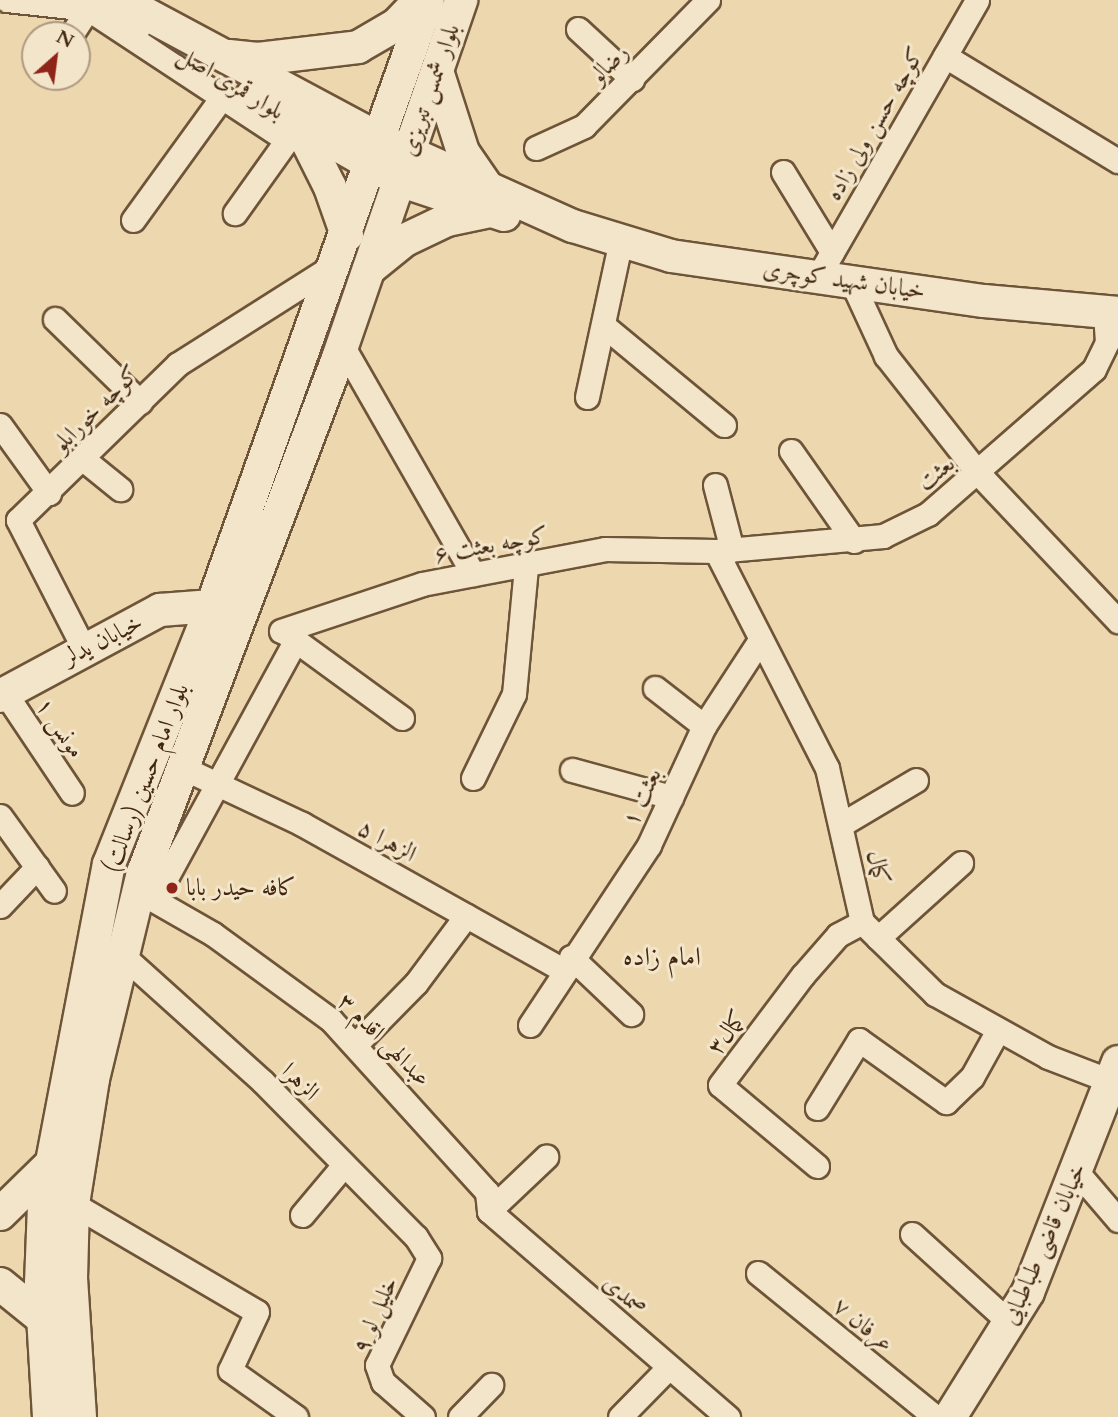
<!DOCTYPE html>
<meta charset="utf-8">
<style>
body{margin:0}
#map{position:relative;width:1118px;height:1417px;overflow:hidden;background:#edd7ae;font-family:Cardo,Amiri,serif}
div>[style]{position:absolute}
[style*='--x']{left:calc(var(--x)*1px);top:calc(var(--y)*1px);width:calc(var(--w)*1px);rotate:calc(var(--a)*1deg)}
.roads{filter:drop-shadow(2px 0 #6e5438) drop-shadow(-2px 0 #6e5438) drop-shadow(0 2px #6e5438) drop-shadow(0 -2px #6e5438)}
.street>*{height:23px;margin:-11.5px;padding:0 11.5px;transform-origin:11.5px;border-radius:11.5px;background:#f3e5ca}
.secondary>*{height:32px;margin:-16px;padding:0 16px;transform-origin:16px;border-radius:16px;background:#f3e5ca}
.dots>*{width:19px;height:19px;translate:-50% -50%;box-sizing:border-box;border:4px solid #f3e5ca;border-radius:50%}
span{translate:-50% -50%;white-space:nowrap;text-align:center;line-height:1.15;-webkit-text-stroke:6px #f3e5ca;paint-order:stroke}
.street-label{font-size:24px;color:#432811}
.poi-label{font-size:24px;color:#432811}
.left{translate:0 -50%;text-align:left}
.neighbourhood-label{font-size:26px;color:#432811}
.north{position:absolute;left:21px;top:21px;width:70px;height:70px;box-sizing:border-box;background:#f3e5ca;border:2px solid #ad9980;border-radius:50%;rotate:28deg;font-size:19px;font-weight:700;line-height:28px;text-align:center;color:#432811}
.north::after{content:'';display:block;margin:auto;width:24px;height:32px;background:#8f2418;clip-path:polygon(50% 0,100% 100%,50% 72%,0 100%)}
</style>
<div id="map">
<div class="roads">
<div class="street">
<div style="--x:7;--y:0;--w:81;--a:6.3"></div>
<div style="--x:88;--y:9;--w:238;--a:33.4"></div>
<div style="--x:287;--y:140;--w:90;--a:125.5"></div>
<div style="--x:578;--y:29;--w:74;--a:42.8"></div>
<div style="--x:71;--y:35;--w:31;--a:-57"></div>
<div style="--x:945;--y:56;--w:202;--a:31.3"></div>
<div style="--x:536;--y:148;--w:53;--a:-24.6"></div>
<div style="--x:584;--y:126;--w:177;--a:-45.5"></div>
<div style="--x:783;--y:172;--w:94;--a:58.5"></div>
<div style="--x:133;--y:220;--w:152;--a:-54.1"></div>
<div style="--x:819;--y:275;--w:317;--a:-60.1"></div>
<div style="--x:850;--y:278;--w:86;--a:65.2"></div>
<div style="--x:886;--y:356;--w:149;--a:51.8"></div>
<div style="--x:978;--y:473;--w:204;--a:46.6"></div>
<div style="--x:55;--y:319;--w:119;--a:44.3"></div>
<div style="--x:603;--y:325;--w:157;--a:39.6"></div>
<div style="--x:342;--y:345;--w:264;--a:60.2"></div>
<div style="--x:587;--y:397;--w:161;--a:-77.8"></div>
<div style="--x:0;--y:425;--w:84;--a:54.2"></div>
<div style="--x:791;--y:451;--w:110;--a:55"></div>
<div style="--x:83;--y:459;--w:48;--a:39"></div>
<div style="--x:715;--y:485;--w:67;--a:75.3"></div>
<div style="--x:716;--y:551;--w:244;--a:62.9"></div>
<div style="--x:827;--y:768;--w:158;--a:77.2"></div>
<div style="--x:862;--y:922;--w:103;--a:44.6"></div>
<div style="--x:935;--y:994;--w:129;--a:29.1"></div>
<div style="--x:1048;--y:1057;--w:67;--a:20.9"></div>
<div style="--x:281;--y:631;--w:149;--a:-18.4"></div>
<div style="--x:422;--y:584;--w:186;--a:-10.8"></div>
<div style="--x:605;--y:549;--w:111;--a:1"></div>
<div style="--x:716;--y:551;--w:168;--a:-5.1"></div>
<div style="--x:883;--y:536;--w:50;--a:-26.1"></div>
<div style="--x:928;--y:514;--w:220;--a:-41.1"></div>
<div style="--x:1094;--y:369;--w:30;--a:-64"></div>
<div style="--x:1107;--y:342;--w:31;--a:-94"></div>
<div style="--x:284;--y:632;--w:146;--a:36.1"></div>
<div style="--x:84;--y:649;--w:145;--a:-117.1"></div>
<div style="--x:18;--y:520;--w:223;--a:-44.3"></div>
<div style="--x:178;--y:364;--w:188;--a:-32.4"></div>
<div style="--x:655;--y:688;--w:62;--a:37.8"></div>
<div style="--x:5;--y:693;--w:120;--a:56.2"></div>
<div style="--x:181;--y:767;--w:134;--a:25.2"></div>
<div style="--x:302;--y:824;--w:299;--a:29.2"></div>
<div style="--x:572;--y:770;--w:103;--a:15.3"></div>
<div style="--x:473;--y:778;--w:93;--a:-64"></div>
<div style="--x:514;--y:694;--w:129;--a:-84.6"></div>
<div style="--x:0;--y:816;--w:92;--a:54.2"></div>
<div style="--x:842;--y:824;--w:86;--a:-30.7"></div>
<div style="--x:138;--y:891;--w:86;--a:29.8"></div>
<div style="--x:213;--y:934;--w:146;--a:36.1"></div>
<div style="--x:331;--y:1020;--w:232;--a:47.8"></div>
<div style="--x:487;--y:1192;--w:19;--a:84"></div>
<div style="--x:154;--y:900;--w:295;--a:-61.4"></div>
<div style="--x:0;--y:906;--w:54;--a:-46.5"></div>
<div style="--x:878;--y:938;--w:112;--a:-42.1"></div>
<div style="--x:121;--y:954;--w:191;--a:42"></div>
<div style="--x:263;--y:1082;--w:218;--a:45.4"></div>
<div style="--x:416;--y:1237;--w:25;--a:58"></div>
<div style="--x:429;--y:1258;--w:119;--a:115.9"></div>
<div style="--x:377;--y:1365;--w:18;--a:71"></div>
<div style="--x:383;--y:1382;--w:53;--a:41.2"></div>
<div style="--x:571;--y:957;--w:83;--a:43.5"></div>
<div style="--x:530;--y:1025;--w:216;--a:-56.5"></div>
<div style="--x:649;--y:845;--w:131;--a:-65.2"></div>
<div style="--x:704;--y:726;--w:103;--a:-56.9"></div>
<div style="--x:355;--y:1045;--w:87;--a:-45.5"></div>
<div style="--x:416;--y:983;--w:84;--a:-53.3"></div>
<div style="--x:817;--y:1108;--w:80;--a:-58.3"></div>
<div style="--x:859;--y:1040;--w:107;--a:35.5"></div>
<div style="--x:946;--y:1102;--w:36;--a:-44"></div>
<div style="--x:972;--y:1077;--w:54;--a:-61"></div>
<div style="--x:817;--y:1166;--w:126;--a:-140.1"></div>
<div style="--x:720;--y:1085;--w:138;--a:-53"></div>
<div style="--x:803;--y:975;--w:53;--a:-48.8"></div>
<div style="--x:838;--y:935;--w:27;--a:-28"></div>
<div style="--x:1077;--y:1172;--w:63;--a:49.5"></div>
<div style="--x:73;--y:1204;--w:213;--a:30.4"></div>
<div style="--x:257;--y:1312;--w:64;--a:115"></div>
<div style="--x:230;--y:1370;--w:81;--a:35.5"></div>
<div style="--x:489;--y:1211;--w:316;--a:40.8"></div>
<div style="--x:489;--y:1211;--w:79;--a:-43.5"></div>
<div style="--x:302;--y:1215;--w:65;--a:-50"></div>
<div style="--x:912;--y:1234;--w:132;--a:42.2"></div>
<div style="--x:758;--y:1273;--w:228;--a:39.1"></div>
<div style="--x:460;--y:1417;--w:45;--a:-45.9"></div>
<div style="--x:620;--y:1417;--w:70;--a:-45.6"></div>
</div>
<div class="secondary">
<div style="--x:91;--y:0;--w:51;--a:30.6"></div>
<div style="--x:120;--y:0;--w:294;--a:28.2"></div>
<div style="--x:379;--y:139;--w:213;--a:24.2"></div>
<div style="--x:573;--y:226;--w:102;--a:17"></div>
<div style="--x:671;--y:256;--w:316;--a:8.2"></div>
<div style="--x:984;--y:301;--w:135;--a:5.1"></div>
<div style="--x:229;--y:56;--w:29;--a:6"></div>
<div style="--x:258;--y:59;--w:101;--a:-6.8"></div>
<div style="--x:358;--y:47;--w:44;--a:-30.1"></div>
<div style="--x:396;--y:25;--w:35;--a:-46"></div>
<div style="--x:437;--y:71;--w:85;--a:72.2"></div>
<div style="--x:463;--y:152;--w:42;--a:55.6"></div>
<div style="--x:252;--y:96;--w:169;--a:29.7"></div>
<div style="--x:399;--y:180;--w:111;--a:18.4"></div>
<div style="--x:292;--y:127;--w:21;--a:43"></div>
<div style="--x:307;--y:141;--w:51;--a:63.4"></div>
<div style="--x:330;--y:187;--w:51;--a:70.5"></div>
<div style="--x:369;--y:269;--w:46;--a:-38.9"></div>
<div style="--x:405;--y:240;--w:47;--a:-25.5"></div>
<div style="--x:447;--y:220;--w:45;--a:-11.6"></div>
<div style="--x:0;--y:696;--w:182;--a:-28.3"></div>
<div style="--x:160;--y:610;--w:52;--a:-4.4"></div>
<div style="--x:0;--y:1214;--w:70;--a:-44.4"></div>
<div style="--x:0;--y:1284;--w:55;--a:39.1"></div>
<div style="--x:49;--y:1417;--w:134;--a:-93.4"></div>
<div style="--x:41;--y:1283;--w:79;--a:-87.8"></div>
<div style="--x:44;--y:1204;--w:346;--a:-79.2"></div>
<div style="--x:109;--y:864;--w:278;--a:-68.2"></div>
<div style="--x:212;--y:606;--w:643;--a:-70.38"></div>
<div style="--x:80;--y:1417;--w:138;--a:-93.7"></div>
<div style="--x:71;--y:1279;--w:75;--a:-88.5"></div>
<div style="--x:73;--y:1204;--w:127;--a:-80.9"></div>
<div style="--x:93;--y:1079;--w:212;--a:-76.4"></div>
<div style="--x:143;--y:873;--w:548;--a:-69.25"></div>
<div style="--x:337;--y:361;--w:382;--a:-71"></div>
<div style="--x:950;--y:1417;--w:147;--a:-58"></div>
<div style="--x:1028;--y:1292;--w:247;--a:-68.6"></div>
</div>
</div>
<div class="dots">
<div style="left:172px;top:888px;background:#8f2418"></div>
</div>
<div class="street-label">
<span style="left:609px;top:64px;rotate:-45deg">رضالو</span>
<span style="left:231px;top:83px;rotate:31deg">بلوار قمری اصل</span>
<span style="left:430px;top:90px;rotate:-71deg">بلوار شمس تبریزی</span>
<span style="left:875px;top:124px;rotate:-60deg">کوچه حسن ولی زاده</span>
<span style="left:844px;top:280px;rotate:8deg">خیابان شهید کوچری</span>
<span style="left:96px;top:409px;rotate:-45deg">کوچه خورابلو</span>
<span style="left:936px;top:473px;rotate:-39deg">بعثت</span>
<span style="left:491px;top:545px;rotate:-10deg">کوچه بعثت ۶</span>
<span style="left:103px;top:640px;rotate:-27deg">خیابان یدلر</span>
<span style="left:60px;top:728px;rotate:56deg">مونس ۱</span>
<span style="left:146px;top:778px;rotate:-69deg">بلوار امام حسین (رسالت)</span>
<span style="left:642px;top:797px;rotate:-65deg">بعثت ۱</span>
<span style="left:387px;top:841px;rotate:29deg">الزهرا ۵</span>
<span style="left:878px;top:867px;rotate:79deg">کمال</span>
<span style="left:727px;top:1033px;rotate:-53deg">کمال۳</span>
<span style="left:384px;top:1040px;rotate:45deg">عبدالهی اقدم ۳</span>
<span style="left:300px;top:1082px;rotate:45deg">الزهرا</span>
<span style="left:1044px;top:1244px;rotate:-66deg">خیابان قاضی طباطبایی</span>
<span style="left:625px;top:1295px;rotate:40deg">صمدی</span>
<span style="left:375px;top:1315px;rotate:-67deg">خلیل لو ۹</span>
<span style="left:863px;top:1325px;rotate:39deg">عرفان ۷</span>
</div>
<div class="poi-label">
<span class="left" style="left:186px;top:888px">کافه حیدر بابا</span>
</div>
<div class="neighbourhood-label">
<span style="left:662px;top:957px">امام زاده</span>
</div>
<div class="north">N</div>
</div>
